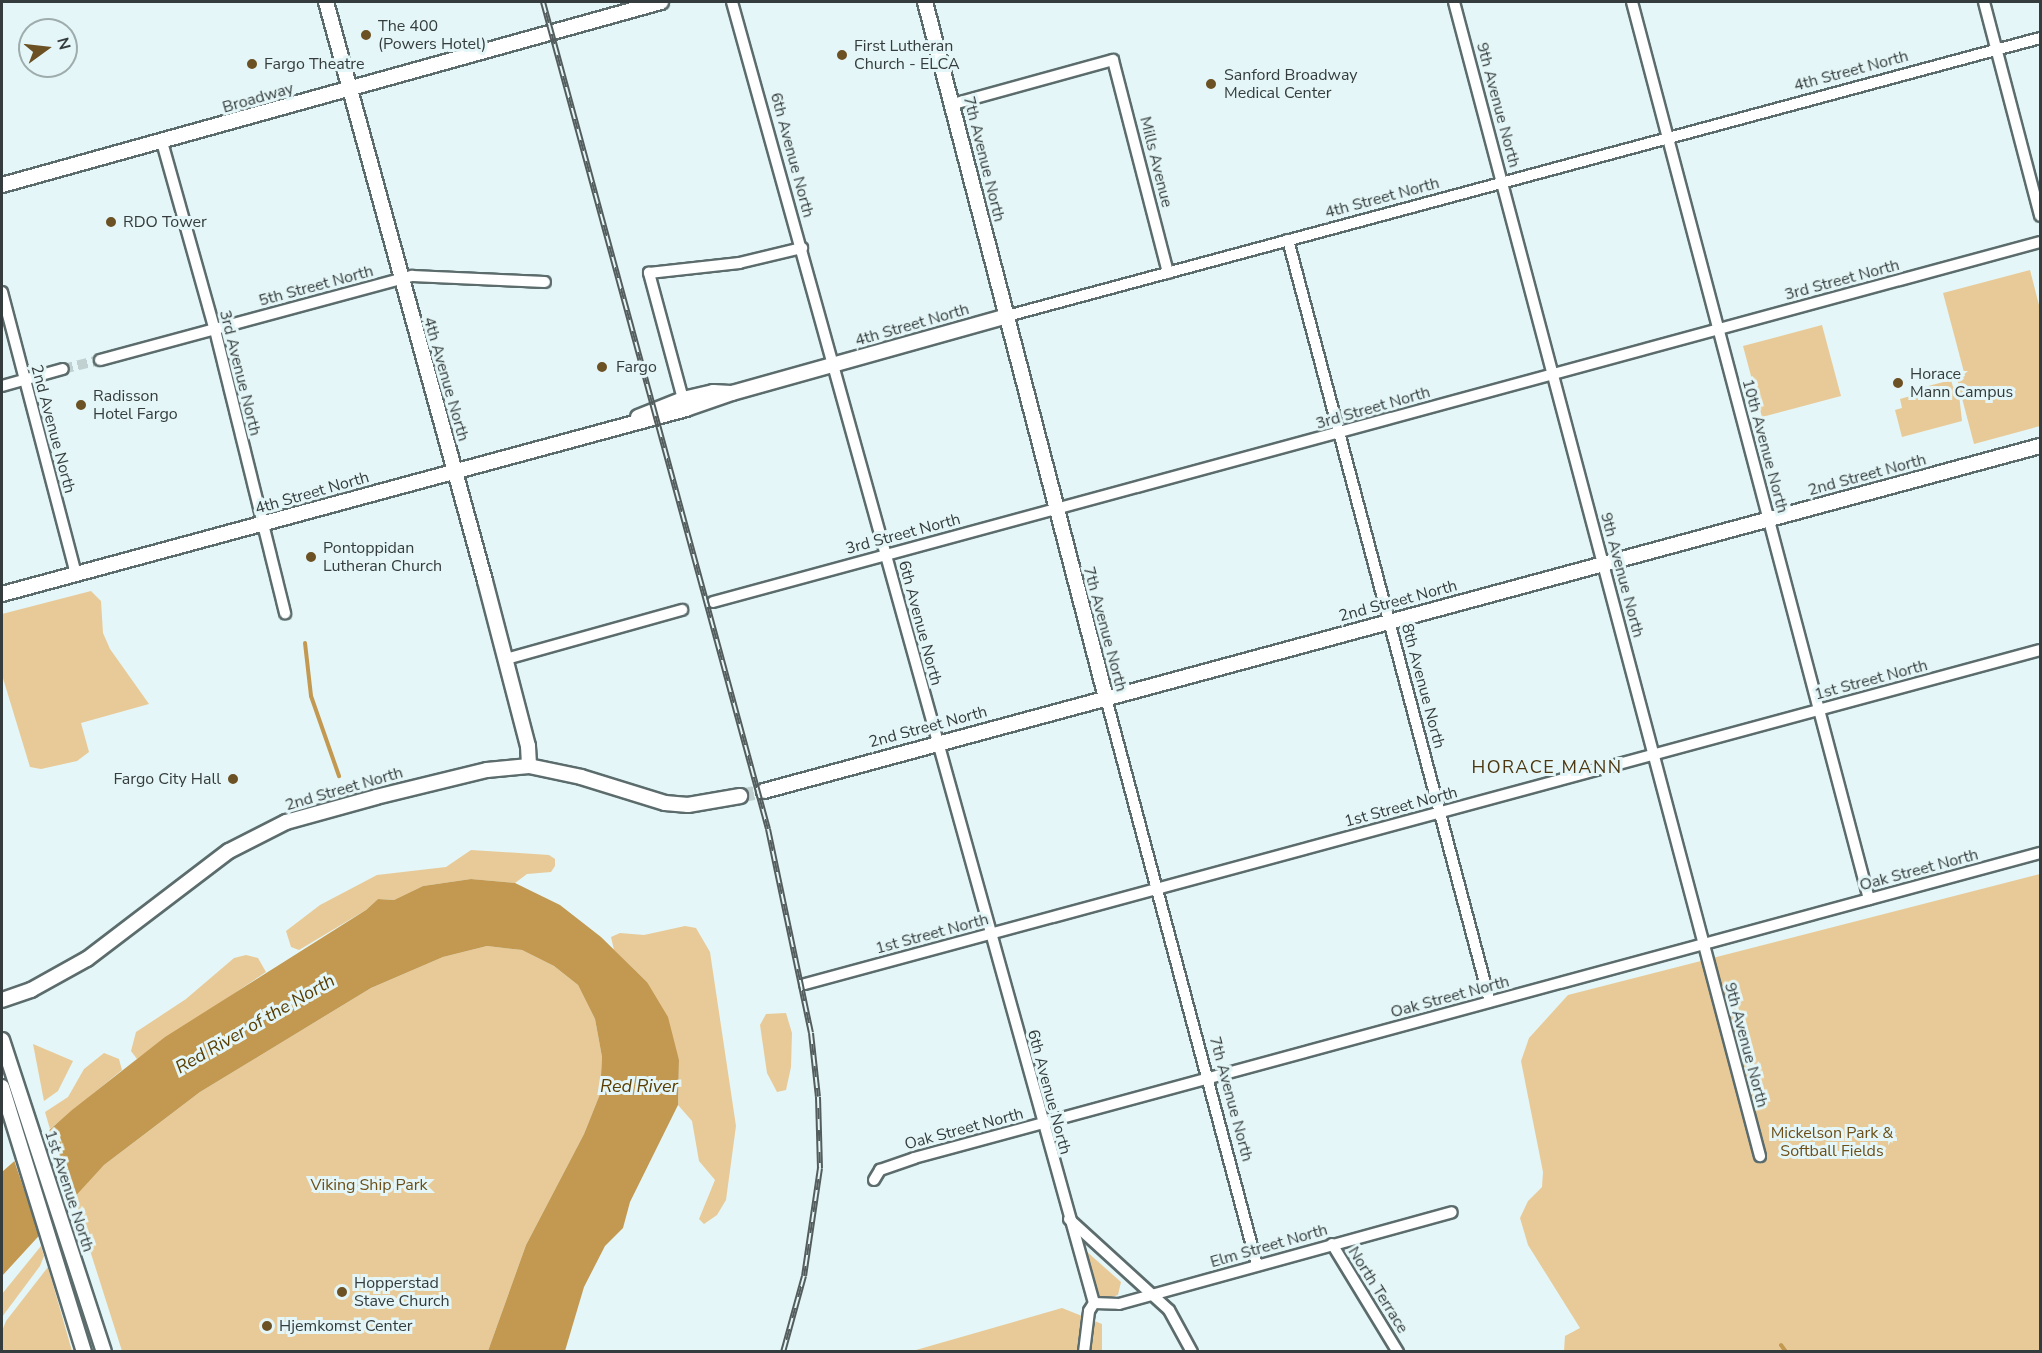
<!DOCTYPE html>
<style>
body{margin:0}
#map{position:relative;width:2042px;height:1353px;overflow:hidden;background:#e4f6f7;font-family:"Nunito Sans",sans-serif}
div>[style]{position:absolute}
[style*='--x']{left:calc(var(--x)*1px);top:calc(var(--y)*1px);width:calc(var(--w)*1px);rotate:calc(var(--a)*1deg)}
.green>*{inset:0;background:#e8ca98}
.water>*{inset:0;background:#c39951}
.pier>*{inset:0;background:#e4f6f7}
.stream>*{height:4px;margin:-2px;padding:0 2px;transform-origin:2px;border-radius:2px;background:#c39951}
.street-tunnel>*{height:10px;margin-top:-5px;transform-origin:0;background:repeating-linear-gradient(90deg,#c1d1d2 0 10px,transparent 0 15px)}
.secondary-tunnel>*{height:14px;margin-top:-7px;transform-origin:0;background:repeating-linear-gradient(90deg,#c1d1d2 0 14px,transparent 0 21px)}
.roads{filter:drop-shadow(2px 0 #5c6c6d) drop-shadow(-2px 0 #5c6c6d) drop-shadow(0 2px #5c6c6d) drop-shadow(0 -2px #5c6c6d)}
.street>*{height:10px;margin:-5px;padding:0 5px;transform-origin:5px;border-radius:5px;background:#fff}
.secondary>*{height:14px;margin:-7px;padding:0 7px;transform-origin:7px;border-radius:7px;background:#fff}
.rail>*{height:6px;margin-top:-3px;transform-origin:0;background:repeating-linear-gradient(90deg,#e4f6f7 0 11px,#545d5e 0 22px);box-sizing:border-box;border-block:2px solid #545d5e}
.dots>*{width:16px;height:16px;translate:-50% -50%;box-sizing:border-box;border:3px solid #e4f6f7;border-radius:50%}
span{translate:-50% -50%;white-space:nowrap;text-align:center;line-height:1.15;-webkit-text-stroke:6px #e4f6f7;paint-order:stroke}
.poi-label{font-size:16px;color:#353c3d}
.left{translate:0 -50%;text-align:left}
.right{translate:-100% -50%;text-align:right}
.street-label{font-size:16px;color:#353c3d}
.park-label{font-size:16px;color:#6c4f18}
.neighbourhood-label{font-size:18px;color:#4b3610;letter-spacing:1.5px}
.water-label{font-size:18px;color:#593d00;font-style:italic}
.frame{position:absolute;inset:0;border:3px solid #353c3d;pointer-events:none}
.north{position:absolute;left:18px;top:18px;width:60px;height:60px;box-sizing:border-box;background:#e4f6f7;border:2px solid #9eacad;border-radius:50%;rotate:75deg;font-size:16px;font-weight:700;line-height:24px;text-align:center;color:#353c3d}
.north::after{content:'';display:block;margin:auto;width:21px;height:27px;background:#6b5123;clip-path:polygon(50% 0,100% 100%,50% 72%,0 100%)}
</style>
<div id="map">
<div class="green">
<div style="clip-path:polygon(2030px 270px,2040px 309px,2040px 426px,1974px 444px,1957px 379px,1965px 376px,1943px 293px)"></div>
<div style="clip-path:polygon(1822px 325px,1841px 396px,1762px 417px,1743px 346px)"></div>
<div style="clip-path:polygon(1951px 380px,1953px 387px,1958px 386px,1962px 421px,1902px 437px,1895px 410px,1902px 408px,1900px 399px,1914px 395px,1913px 390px)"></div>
<div style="clip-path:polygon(91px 591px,101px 601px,103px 633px,110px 649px,149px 704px,81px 723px,89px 752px,77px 761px,41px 769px,30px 767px,2px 675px,2px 614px)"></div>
<div style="clip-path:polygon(471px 850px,549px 855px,555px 859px,555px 866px,551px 872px,527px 874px,515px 883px,471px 879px,423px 886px,394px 900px,378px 899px,366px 910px,299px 950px,291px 947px,286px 931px,320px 905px,377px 875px,446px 867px)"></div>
<div style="clip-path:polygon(2040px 874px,2040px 1351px,1564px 1351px,1565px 1336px,1580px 1328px,1528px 1245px,1520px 1218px,1528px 1201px,1542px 1187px,1543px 1172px,1521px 1061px,1529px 1038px,1568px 995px)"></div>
<div style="clip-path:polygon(685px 926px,696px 928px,710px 952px,736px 1126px,726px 1200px,717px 1215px,704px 1224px,699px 1219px,715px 1180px,699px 1161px,692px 1121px,678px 1105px,679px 1060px,647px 982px,614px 950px,611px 937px,620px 933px,644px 935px)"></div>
<div style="clip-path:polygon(487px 946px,522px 950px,554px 966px,578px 985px,595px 1019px,602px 1057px,600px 1094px,584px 1134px,526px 1245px,488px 1351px,122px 1351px,73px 1197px,104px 1165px,200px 1092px,371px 988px,443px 957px)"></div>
<div style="clip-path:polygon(246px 955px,258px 958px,266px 972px,137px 1059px,131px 1051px,136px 1032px,186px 999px,234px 958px)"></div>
<div style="clip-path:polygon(786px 1013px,792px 1033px,791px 1067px,786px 1090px,777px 1092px,767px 1073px,760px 1025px,766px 1014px)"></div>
<div style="clip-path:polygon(33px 1044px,73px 1061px,58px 1091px,44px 1101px)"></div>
<div style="clip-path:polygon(104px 1053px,119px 1059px,122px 1070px,50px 1129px,45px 1112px,68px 1097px,84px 1069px)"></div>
<div style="clip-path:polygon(41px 1246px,44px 1256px,40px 1266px,2px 1317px,2px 1294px)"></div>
<div style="clip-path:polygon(1086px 1251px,1121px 1282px,1118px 1295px,1105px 1299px,1096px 1297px)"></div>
<div style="clip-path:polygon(48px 1267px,72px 1351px,2px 1351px,2px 1331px,6px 1321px)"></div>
<div style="clip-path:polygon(1062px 1308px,1102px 1324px,1102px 1351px,909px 1352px)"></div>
</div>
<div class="water">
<div style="clip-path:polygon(471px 879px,515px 883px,560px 905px,601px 937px,647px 982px,668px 1017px,679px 1060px,678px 1105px,630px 1202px,623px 1228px,605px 1246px,584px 1287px,565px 1351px,488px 1351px,526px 1245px,584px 1134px,600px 1094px,602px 1057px,595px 1019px,578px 985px,554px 966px,522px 950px,487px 946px,443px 957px,371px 988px,200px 1092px,104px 1165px,2px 1276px,2px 1172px,72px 1110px,165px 1037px,366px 910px,378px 899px,394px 900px,423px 886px)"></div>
</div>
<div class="pier">
<div style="clip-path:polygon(48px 1126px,73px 1202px,40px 1237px,13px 1157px)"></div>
</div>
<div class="stream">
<div style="--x:305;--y:643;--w:53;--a:83.5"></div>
<div style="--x:311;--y:696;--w:85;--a:70.7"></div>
<div style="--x:1781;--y:1345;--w:9;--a:54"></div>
</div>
<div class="street-tunnel">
<div style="--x:63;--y:369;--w:38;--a:-14"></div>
</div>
<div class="secondary-tunnel">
<div style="--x:740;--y:796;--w:25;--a:-12"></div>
</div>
<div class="roads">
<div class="street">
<div style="--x:732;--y:2;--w:1350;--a:74.45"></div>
<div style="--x:1454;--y:2;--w:1194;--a:75.15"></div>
<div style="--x:1632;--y:2;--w:928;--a:75.2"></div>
<div style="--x:1984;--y:2;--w:221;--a:75.3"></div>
<div style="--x:953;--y:104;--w:166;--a:-15.4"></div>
<div style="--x:1113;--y:60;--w:220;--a:75.5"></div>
<div style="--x:162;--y:142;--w:195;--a:74.3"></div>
<div style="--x:215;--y:330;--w:292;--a:76.1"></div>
<div style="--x:1288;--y:240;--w:788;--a:75.15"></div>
<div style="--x:2;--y:292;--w:292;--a:75.3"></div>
<div style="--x:1007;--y:316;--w:1070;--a:-15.06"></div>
<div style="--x:100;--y:360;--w:323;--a:-15.1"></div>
<div style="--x:412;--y:276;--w:133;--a:2.6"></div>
<div style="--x:2;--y:386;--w:63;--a:-15.6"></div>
<div style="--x:683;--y:399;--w:131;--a:-105.1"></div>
<div style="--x:649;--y:273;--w:91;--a:-6.3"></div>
<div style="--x:739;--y:263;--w:65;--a:-13.4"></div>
<div style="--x:713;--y:602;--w:1375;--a:-15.18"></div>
<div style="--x:506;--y:659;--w:183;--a:-15.6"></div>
<div style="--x:1106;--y:698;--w:587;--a:75.09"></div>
<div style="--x:805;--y:984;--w:1279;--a:-15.13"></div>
<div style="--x:874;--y:1180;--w:12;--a:-59"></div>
<div style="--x:880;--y:1170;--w:36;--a:-19"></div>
<div style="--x:914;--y:1158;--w:1167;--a:-15.16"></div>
<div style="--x:1069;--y:1219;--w:135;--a:42.3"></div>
<div style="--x:1169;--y:1310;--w:48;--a:61.3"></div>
<div style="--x:1332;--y:1244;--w:127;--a:58.6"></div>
<div style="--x:1094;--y:1303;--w:25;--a:2"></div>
<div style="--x:1119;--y:1304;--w:345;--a:-15.4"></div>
<div style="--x:1084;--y:1352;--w:41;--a:-83"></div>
<div style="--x:1089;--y:1311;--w:9;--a:-58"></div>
</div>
<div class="secondary">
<div style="--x:326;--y:2;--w:600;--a:74.64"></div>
<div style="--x:485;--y:581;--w:171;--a:75.4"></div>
<div style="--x:528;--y:746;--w:20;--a:87"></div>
<div style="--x:925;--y:2;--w:719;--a:75.42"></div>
<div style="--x:2;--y:185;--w:684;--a:-15.52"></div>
<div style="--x:638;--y:417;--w:48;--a:-21.8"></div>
<div style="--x:683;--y:399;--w:31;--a:-13"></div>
<div style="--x:713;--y:392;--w:18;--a:3"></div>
<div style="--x:2;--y:594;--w:709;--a:-15.13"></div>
<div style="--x:686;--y:409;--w:49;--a:-19.2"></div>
<div style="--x:732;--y:393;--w:286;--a:-15.6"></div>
<div style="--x:764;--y:791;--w:1322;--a:-15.13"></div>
<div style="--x:2;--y:1000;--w:31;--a:-19"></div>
<div style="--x:31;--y:990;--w:64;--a:-29"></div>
<div style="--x:87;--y:959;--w:178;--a:-37.3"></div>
<div style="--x:229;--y:851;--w:64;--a:-27"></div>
<div style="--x:286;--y:822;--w:93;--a:-15.5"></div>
<div style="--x:376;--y:797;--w:114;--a:-13.7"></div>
<div style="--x:487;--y:770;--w:42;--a:-5.4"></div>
<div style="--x:529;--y:766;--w:53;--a:11.9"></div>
<div style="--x:581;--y:777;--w:88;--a:17.2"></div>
<div style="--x:665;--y:803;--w:23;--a:5"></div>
<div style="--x:688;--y:805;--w:53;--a:-9.8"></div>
<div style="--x:2;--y:1040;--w:328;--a:71.9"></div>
<div style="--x:2;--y:1087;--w:277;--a:72.8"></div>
</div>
</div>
<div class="rail">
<div style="--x:543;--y:2;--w:857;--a:74.78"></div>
<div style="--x:768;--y:829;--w:208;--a:78.1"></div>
<div style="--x:811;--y:1033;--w:64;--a:83.8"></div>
<div style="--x:818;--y:1097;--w:71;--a:88.4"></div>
<div style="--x:820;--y:1168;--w:109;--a:98.4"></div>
<div style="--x:804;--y:1276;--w:79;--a:105.4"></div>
</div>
<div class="dots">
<div style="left:366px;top:35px;background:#6b5123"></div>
<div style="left:842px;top:55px;background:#6b5123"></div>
<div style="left:252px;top:64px;background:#6b5123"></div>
<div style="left:1211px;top:84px;background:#6b5123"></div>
<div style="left:111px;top:222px;background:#6b5123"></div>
<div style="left:602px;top:367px;background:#6b5123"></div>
<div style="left:1898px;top:383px;background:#6b5123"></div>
<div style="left:81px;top:405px;background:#6b5123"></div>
<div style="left:311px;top:557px;background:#6b5123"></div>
<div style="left:233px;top:779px;background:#6b5123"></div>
<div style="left:342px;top:1292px;background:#6b5123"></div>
<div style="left:267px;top:1326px;background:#6b5123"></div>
</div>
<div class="poi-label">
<span class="left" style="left:378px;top:35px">The 400<br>(Powers Hotel)</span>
<span class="left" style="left:854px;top:55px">First Lutheran<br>Church - ELCA</span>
<span class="left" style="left:264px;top:64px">Fargo Theatre</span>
<span class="left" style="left:1224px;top:84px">Sanford Broadway<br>Medical Center</span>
<span class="left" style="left:123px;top:222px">RDO Tower</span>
<span class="left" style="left:616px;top:367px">Fargo</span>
<span class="left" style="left:1910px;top:383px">Horace<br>Mann Campus</span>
<span class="left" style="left:93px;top:405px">Radisson<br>Hotel Fargo</span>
<span class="left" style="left:323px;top:557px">Pontoppidan<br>Lutheran Church</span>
<span class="right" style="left:221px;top:779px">Fargo City Hall</span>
<span class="left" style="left:354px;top:1292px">Hopperstad<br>Stave Church</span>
<span class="left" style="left:279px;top:1326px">Hjemkomst Center</span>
</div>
<div class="street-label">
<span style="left:1851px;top:71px;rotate:-15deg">4th Street North</span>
<span style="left:258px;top:98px;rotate:-16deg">Broadway</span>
<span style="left:1498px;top:105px;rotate:75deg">9th Avenue North</span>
<span style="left:792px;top:155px;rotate:75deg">6th Avenue North</span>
<span style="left:984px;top:159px;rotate:76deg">7th Avenue North</span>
<span style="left:1156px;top:162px;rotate:76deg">Mills Avenue</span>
<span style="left:1382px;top:198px;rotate:-15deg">4th Street North</span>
<span style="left:1842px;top:280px;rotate:-15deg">3rd Street North</span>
<span style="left:316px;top:286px;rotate:-15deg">5th Street North</span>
<span style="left:912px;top:325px;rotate:-16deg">4th Street North</span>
<span style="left:240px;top:373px;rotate:76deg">3rd Avenue North</span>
<span style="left:446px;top:379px;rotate:74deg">4th Avenue North</span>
<span style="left:1373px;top:408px;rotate:-16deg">3rd Street North</span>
<span style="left:53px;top:429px;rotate:75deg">2nd Avenue North</span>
<span style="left:1765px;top:446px;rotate:75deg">10th Avenue North</span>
<span style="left:1867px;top:475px;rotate:-15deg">2nd Street North</span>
<span style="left:312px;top:493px;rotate:-16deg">4th Street North</span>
<span style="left:903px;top:534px;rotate:-15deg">3rd Street North</span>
<span style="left:1622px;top:575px;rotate:75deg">9th Avenue North</span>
<span style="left:1398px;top:601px;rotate:-15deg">2nd Street North</span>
<span style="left:920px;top:623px;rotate:75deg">6th Avenue North</span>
<span style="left:1105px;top:629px;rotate:75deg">7th Avenue North</span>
<span style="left:1871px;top:680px;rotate:-15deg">1st Street North</span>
<span style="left:1423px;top:686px;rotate:75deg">8th Avenue North</span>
<span style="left:928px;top:727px;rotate:-15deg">2nd Street North</span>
<span style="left:344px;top:789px;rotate:-16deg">2nd Street North</span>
<span style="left:1401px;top:807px;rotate:-15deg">1st Street North</span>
<span style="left:1919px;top:870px;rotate:-15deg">Oak Street North</span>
<span style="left:932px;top:934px;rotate:-15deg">1st Street North</span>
<span style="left:1450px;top:997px;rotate:-15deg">Oak Street North</span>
<span style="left:1746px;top:1045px;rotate:75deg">9th Avenue North</span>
<span style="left:1049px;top:1092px;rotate:75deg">6th Avenue North</span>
<span style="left:1231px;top:1099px;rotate:75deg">7th Avenue North</span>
<span style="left:964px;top:1129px;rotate:-15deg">Oak Street North</span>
<span style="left:69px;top:1191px;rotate:72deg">1st Avenue North</span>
<span style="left:1269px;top:1246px;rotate:-16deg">Elm Street North</span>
<span style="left:1378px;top:1290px;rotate:58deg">North Terrace</span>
</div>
<div class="park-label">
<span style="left:1832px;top:1142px">Mickelson Park &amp;<br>Softball Fields</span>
<span style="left:369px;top:1185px">Viking Ship Park</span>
</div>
<div class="neighbourhood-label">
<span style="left:1547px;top:767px">HORACE MANN</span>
</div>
<div class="water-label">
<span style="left:255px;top:1024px;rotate:-30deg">Red River of the North</span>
<span style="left:639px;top:1086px">Red River</span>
</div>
<div class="frame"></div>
<div class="north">N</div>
</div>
